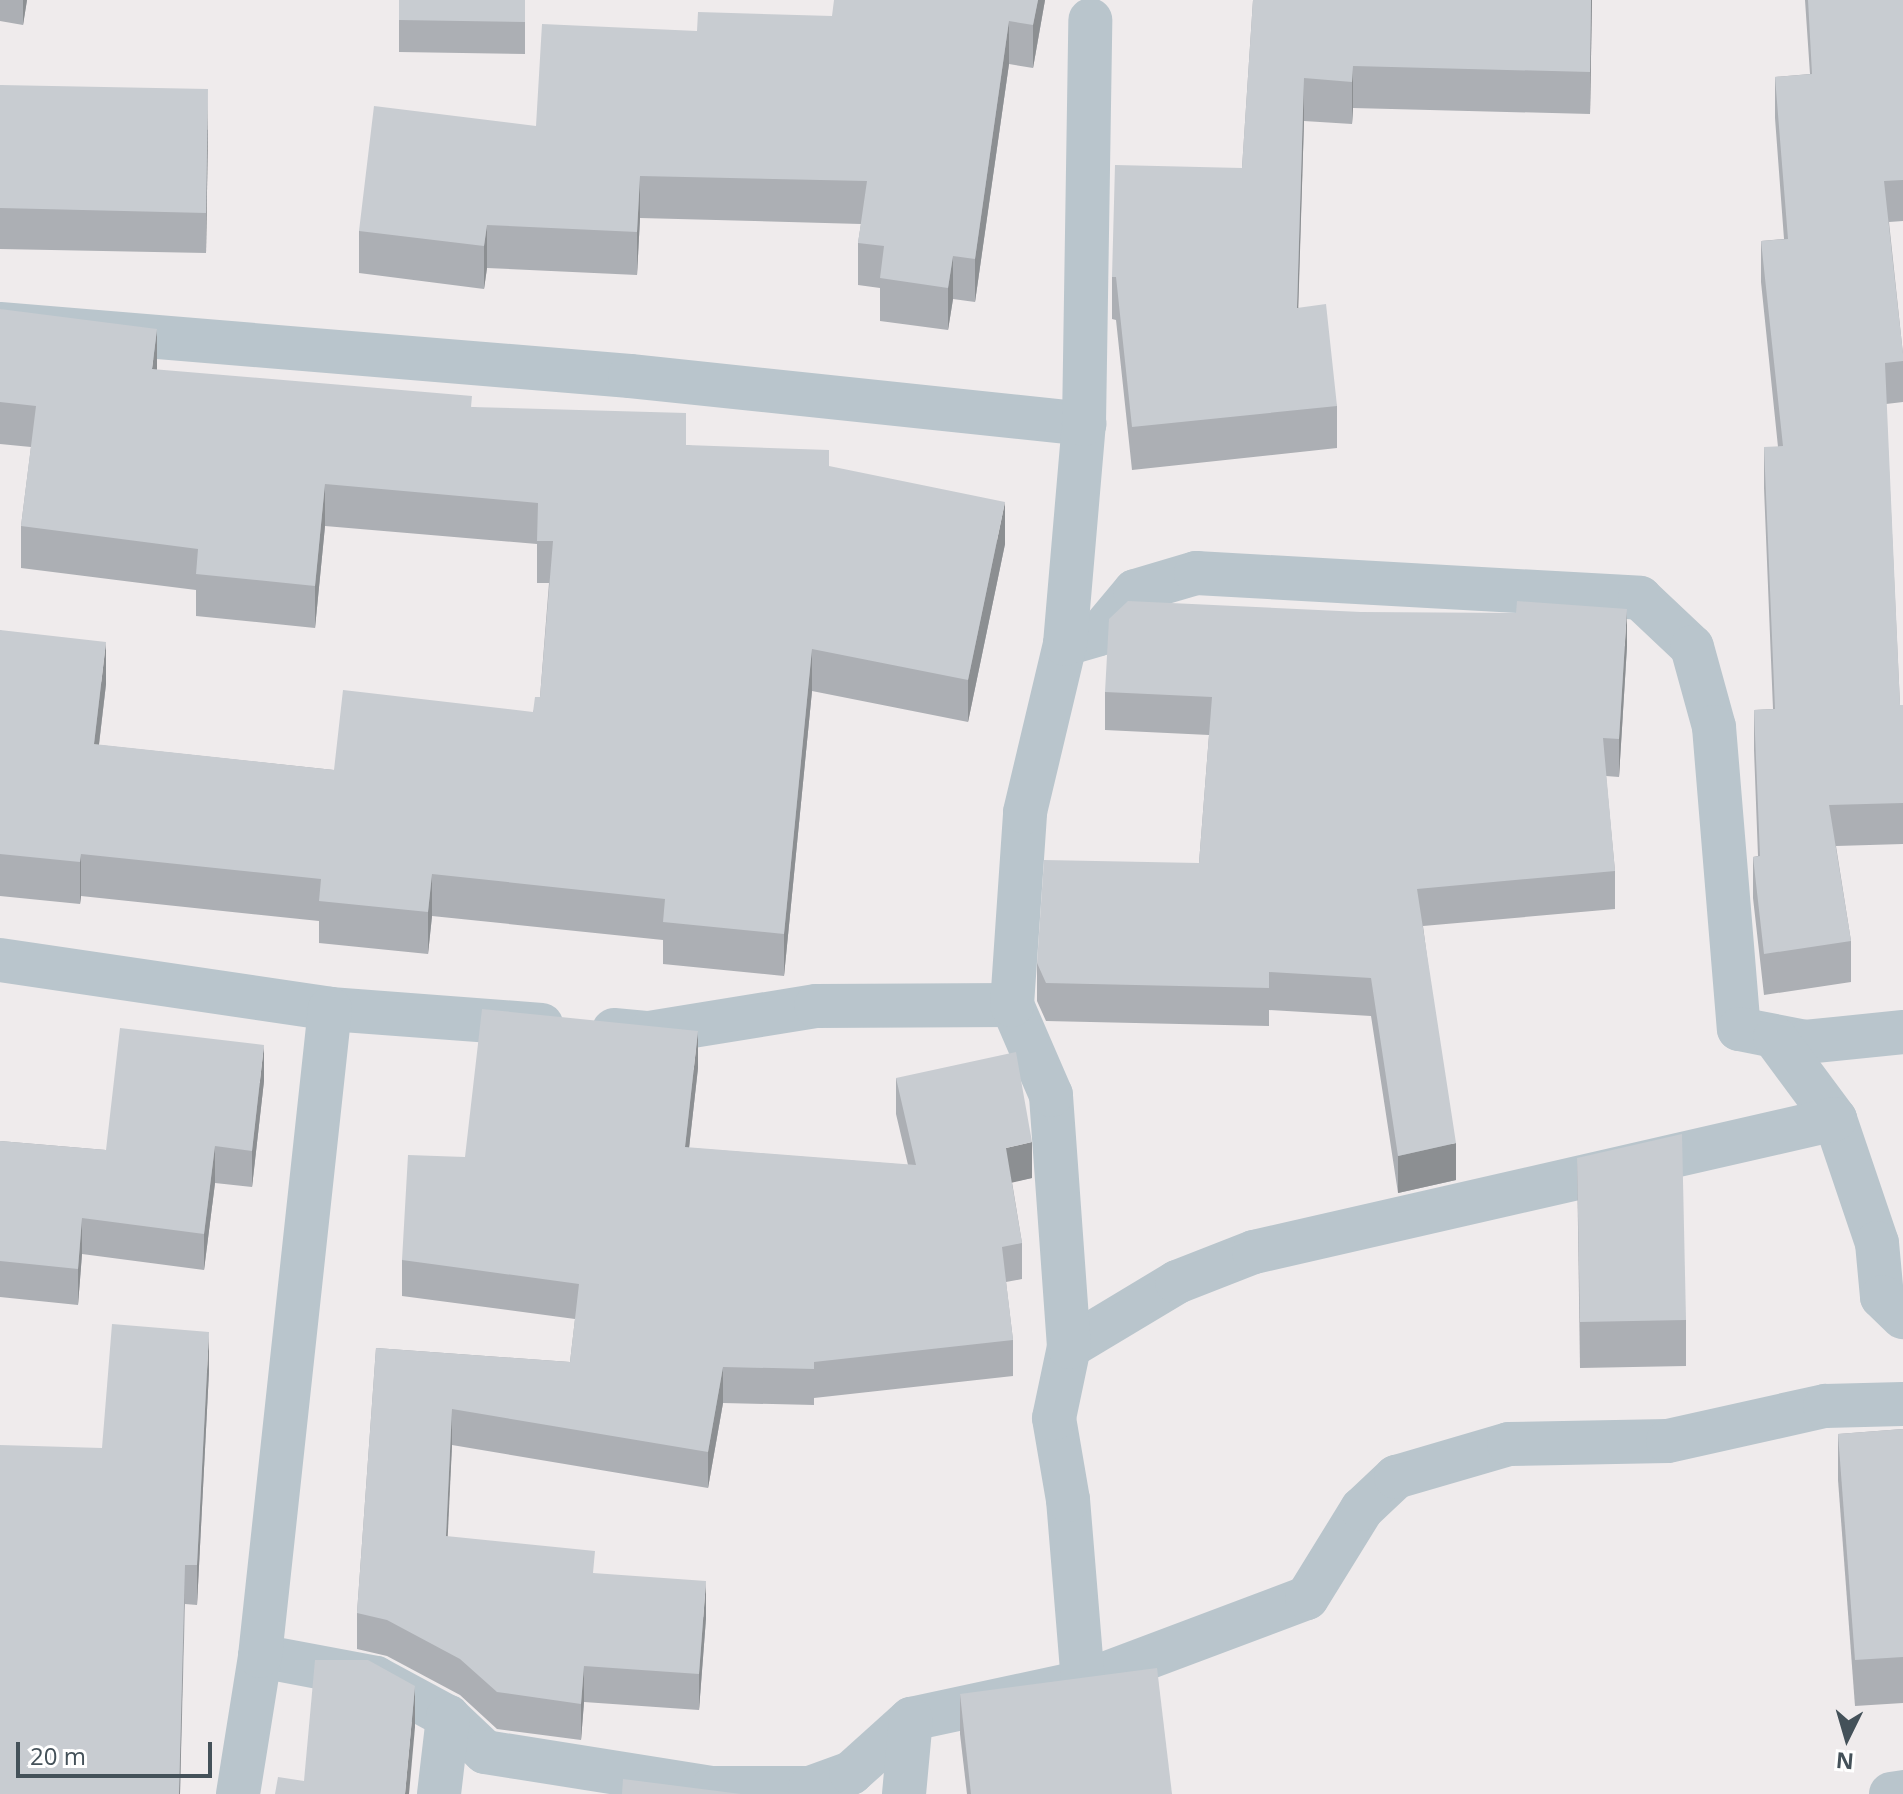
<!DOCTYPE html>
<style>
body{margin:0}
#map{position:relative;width:1903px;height:1794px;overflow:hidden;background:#efebec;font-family:"Open Sans",sans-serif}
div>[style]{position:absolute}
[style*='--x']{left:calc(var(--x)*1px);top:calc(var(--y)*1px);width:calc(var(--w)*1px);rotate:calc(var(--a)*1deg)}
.minor>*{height:44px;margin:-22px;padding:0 22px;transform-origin:22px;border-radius:22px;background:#b9c5cc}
.wall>*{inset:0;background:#acafb4}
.shaded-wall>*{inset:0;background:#8c8f92}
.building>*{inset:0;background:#c8ccd1}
span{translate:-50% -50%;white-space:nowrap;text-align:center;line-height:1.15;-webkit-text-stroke:6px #fff;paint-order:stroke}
.north{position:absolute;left:1807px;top:1698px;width:80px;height:80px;-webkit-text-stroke:6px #fff;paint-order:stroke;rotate:185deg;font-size:22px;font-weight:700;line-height:32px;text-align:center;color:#445159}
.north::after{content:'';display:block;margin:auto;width:28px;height:36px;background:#445159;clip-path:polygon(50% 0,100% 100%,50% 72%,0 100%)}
.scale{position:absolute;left:16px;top:1742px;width:196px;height:36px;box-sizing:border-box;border:4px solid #445159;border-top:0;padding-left:10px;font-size:24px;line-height:28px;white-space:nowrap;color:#445159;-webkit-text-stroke:6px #fff;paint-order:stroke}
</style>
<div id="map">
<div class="minor">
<div style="--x:0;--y:324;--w:632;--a:4.72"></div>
<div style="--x:630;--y:376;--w:457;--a:6"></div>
<div style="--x:1065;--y:644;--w:35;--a:-16"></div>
<div style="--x:1099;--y:634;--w:56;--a:-50.1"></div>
<div style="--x:1135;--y:591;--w:64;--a:-16.4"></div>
<div style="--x:1196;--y:573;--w:445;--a:3.2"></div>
<div style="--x:1640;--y:598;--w:71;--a:43.3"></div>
<div style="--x:1692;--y:647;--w:83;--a:74.6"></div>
<div style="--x:1714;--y:727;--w:303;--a:85.3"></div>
<div style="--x:1739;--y:1029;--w:67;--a:11.1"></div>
<div style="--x:1805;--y:1042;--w:99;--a:-5.8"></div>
<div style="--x:0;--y:960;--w:334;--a:8.4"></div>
<div style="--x:330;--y:1009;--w:212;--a:4.3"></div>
<div style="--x:614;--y:1030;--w:35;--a:5"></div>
<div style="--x:649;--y:1033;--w:169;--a:-9.2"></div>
<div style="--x:816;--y:1006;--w:196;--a:-0.3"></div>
<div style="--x:1775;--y:1038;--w:101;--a:53.5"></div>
<div style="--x:1835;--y:1119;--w:131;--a:71.3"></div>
<div style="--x:1877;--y:1243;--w:54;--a:84.7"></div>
<div style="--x:1882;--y:1297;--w:29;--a:44"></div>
<div style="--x:1069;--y:1347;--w:126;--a:-31"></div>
<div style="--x:1177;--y:1282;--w:83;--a:-21.3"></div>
<div style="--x:1254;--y:1252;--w:596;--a:-12.89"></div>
<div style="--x:260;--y:1656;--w:118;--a:10.7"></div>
<div style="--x:376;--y:1678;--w:82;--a:28.4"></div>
<div style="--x:448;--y:1717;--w:51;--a:43.4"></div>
<div style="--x:485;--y:1752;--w:231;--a:9"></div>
<div style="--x:713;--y:1788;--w:97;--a:0"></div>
<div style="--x:810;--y:1788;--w:44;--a:-20.1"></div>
<div style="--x:851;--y:1773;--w:81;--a:-42"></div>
<div style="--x:911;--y:1719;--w:176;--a:-12.1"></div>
<div style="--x:1083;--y:1682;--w:239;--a:-20.6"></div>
<div style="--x:1307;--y:1598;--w:105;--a:-58.3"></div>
<div style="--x:1362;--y:1509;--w:47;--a:-43.3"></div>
<div style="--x:1396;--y:1477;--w:118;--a:-16.3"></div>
<div style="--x:1509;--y:1444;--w:159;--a:-1.1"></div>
<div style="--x:1668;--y:1441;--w:161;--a:-12.6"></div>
<div style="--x:1825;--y:1406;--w:78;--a:-1.5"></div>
<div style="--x:1083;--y:1682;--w:183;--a:-94.7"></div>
<div style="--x:1068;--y:1500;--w:83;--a:-99.7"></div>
<div style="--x:1054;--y:1418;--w:73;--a:-78.1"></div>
<div style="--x:1069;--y:1347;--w:253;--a:-94.1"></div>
<div style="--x:1051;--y:1095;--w:98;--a:-113.4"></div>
<div style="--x:1012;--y:1005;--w:193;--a:-86.1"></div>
<div style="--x:1025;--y:812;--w:173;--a:-76.6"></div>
<div style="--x:1065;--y:644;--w:221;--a:-85.1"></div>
<div style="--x:1084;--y:424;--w:404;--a:-89.1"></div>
<div style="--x:238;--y:1794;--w:140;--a:-80.9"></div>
<div style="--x:260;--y:1656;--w:651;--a:-83.83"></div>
<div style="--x:439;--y:1794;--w:78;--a:-83.3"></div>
<div style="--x:904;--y:1794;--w:75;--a:-84.7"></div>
<div style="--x:1891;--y:1794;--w:12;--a:-9"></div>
</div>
<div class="wall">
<div style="clip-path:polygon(0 0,27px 0,23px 25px,0 21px)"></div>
<div style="clip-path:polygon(399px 0,525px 0,525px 54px,399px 52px)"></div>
<div style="clip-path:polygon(1045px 0,1033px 68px,1009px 64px,975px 302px,953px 299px,948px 330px,880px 321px,880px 288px,858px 285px,858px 243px,861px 224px,640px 218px,637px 275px,487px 268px,484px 289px,359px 273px,359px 231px,697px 31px,832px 16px)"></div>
<div style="clip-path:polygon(1253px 0,1592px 0,1590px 114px,1353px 108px,1352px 124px,1304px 121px,1298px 307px,1337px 406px,1337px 448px,1132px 470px,1116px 320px,1112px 319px,1112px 277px,1242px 168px)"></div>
<div style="clip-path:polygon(1805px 0,1903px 0,1903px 221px,1889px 222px,1903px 354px,1903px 402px,1886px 404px,1900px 705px,1903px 705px,1903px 844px,1836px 846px,1851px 941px,1851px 982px,1764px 995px,1753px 898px,1753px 857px,1758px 856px,1754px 750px,1754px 710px,1773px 709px,1764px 488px,1764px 447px,1778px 447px,1761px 282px,1761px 241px,1784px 239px,1775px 118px,1775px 77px,1810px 74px)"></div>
<div style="clip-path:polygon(0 85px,208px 130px,206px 253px,0 249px)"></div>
<div style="clip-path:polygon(0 309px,157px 370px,472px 407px,686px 445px,829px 467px,1005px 544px,968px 722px,812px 691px,784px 976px,663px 964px,663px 940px,432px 916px,428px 954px,319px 943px,319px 921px,81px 896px,80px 904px,0 896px,0 630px,106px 684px,99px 745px,334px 770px,533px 712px,540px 697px,549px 583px,537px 583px,537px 544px,325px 526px,315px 628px,196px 616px,196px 590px,21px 568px,21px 526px,31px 447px,0 444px)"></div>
<div style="clip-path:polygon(1627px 646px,1619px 777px,1606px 776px,1615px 871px,1615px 909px,1423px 926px,1456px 1180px,1398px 1193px,1371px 1016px,1269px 1010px,1269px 1026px,1046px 1021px,1037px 1001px,1037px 963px,1199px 863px,1209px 735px,1105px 730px,1105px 692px)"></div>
<div style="clip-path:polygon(698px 1068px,689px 1148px,908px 1165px,896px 1114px,896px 1078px,1032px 1178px,1012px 1182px,1022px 1243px,1022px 1279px,1006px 1282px,1013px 1340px,1013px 1376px,814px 1398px,814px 1405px,723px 1403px,708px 1488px,452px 1445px,447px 1537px,595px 1574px,706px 1618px,699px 1710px,584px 1702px,581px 1740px,497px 1729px,460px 1695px,387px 1656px,357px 1649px,357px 1613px,376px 1348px,570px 1362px,575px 1319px,402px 1296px,402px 1260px,465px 1157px)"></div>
<div style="clip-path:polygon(264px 1081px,252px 1187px,215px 1183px,204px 1270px,82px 1254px,78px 1305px,0 1297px,0 1141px,106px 1150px)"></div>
<div style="clip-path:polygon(1577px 1158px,1686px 1320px,1686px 1366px,1580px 1368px)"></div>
<div style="clip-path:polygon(209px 1371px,197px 1605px,185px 1604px,180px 1794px,0 1794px,102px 1448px)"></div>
<div style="clip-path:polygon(1903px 1429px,1903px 1703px,1855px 1706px,1838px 1480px,1838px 1434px)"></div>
<div style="clip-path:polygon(960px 1694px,1172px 1794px,967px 1794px,960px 1734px)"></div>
</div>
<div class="shaded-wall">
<div style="clip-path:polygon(23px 0,27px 0,23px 25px)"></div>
<div style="clip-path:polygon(1038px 0,1045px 0,1033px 68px,1033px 25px)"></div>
<div style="clip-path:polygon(1591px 0,1592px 0,1590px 114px,1590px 72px)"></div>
<div style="clip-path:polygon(1009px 21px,1009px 64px,975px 302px,975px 259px)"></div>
<div style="clip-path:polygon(1353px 66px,1353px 108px,1352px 124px,1352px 82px)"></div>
<div style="clip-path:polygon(1304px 78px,1304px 121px,1297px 350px,1297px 308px)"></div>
<div style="clip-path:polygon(208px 89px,208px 130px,206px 253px,206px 213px)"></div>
<div style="clip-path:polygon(640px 176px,640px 218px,637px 275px,637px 232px)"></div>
<div style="clip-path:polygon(487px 225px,487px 268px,484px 289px,484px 246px)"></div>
<div style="clip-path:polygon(953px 256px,953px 299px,948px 330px,948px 288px)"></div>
<div style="clip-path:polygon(157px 329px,157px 371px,152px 369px)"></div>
<div style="clip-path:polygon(325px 484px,325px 526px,315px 628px,315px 586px)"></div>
<div style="clip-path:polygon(1005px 502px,1005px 544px,968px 722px,968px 680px)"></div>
<div style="clip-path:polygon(1627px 609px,1627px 646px,1619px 777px,1619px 739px)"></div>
<div style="clip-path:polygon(106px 642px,106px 684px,94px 786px,94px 744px)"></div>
<div style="clip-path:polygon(812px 649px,812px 691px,784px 976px,784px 934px)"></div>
<div style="clip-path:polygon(81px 854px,81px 896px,80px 904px,80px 862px)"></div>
<div style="clip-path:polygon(432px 874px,432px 916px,428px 954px,428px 912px)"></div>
<div style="clip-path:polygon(698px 1031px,698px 1068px,685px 1184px,685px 1147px)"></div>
<div style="clip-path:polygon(264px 1045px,264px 1081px,252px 1187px,252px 1151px)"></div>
<div style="clip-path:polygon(1032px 1142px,1032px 1178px,1006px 1184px,1006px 1148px)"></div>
<div style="clip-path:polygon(1456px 1143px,1456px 1180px,1398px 1193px,1398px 1156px)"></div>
<div style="clip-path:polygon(215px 1146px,215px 1183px,204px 1270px,204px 1234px)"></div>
<div style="clip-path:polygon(82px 1218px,82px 1254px,78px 1305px,78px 1269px)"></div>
<div style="clip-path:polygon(209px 1332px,209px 1371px,197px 1605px,197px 1565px)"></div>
<div style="clip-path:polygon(723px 1367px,723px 1403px,708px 1488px,708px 1452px)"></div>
<div style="clip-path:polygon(452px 1409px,452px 1445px,446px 1573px,446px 1536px)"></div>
<div style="clip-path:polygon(185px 1565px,180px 1794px,179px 1794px)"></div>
<div style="clip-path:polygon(706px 1581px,706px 1618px,699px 1710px,699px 1674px)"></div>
<div style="clip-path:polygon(584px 1666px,584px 1702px,581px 1740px,581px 1704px)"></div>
<div style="clip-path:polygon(415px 1686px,415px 1727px,409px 1794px,405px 1794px)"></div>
</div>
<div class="building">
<div style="clip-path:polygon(399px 0,525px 0,525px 22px,399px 20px)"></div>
<div style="clip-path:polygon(834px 0,1038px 0,1033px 25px,1009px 21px,975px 259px,953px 256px,948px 288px,880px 278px,884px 246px,858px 243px,867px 181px,640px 176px,637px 232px,487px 225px,484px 246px,359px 231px,374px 106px,536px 126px,542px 24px,697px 31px,698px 12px,832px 16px)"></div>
<div style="clip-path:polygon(1253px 0,1591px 0,1590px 72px,1353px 66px,1352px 82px,1304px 78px,1297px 308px,1326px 304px,1337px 406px,1132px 427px,1116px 277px,1112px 277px,1115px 165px,1242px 168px)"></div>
<div style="clip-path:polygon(1808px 0,1903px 0,1903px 180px,1884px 181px,1903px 354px,1903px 361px,1885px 363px,1900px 705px,1903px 705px,1903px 803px,1829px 805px,1851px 941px,1764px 954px,1753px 857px,1760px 856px,1754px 710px,1775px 709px,1764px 447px,1783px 446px,1761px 241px,1788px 239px,1775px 77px,1812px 74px)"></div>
<div style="clip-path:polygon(0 85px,208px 89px,206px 213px,0 208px)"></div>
<div style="clip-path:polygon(0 309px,157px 329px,152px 369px,472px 396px,471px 407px,686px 413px,686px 445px,829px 450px,829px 466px,1005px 502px,968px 680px,812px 649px,784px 934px,663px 922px,665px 899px,432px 874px,428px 912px,319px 901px,321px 879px,81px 854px,80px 862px,0 854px,0 630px,106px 642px,94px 744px,334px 770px,343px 690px,533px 712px,535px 697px,540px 697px,553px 541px,537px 541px,538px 503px,325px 484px,315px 586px,196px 574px,198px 549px,21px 526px,36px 406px,0 402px)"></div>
<div style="clip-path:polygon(1128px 601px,1361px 612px,1516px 613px,1517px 601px,1627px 609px,1619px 739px,1603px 738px,1615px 871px,1417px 889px,1456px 1143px,1398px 1156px,1371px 978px,1269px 972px,1269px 988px,1046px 983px,1037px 963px,1044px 860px,1199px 863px,1212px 697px,1105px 692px,1109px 619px)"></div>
<div style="clip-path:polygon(482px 1009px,698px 1031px,685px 1147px,916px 1165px,896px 1078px,1016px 1052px,1032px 1142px,1006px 1148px,1022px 1243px,1002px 1247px,1013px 1340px,814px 1362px,814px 1369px,723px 1367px,708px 1452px,452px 1409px,446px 1536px,595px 1551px,593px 1573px,706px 1581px,699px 1674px,584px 1666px,581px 1704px,497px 1692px,460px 1659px,387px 1620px,357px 1613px,376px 1348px,570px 1362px,579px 1284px,402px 1260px,408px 1155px,465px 1157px)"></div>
<div style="clip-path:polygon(120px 1028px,264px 1045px,252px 1151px,215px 1146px,204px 1234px,82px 1218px,78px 1269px,0 1261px,0 1141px,106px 1150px)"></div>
<div style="clip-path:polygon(1682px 1134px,1686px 1320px,1580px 1322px,1577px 1158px)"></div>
<div style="clip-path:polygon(112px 1324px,209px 1332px,197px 1565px,185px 1565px,179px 1794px,0 1794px,0 1445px,102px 1448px)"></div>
<div style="clip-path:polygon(1903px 1429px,1903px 1657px,1855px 1660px,1838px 1434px)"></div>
<div style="clip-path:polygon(315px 1660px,368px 1660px,415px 1686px,405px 1794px,275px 1794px,278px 1777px,304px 1781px)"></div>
<div style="clip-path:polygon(1157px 1668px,1172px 1794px,971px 1794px,960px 1694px)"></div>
<div style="clip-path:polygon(623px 1779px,741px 1794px,622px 1794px)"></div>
</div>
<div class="north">N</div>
<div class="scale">20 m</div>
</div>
